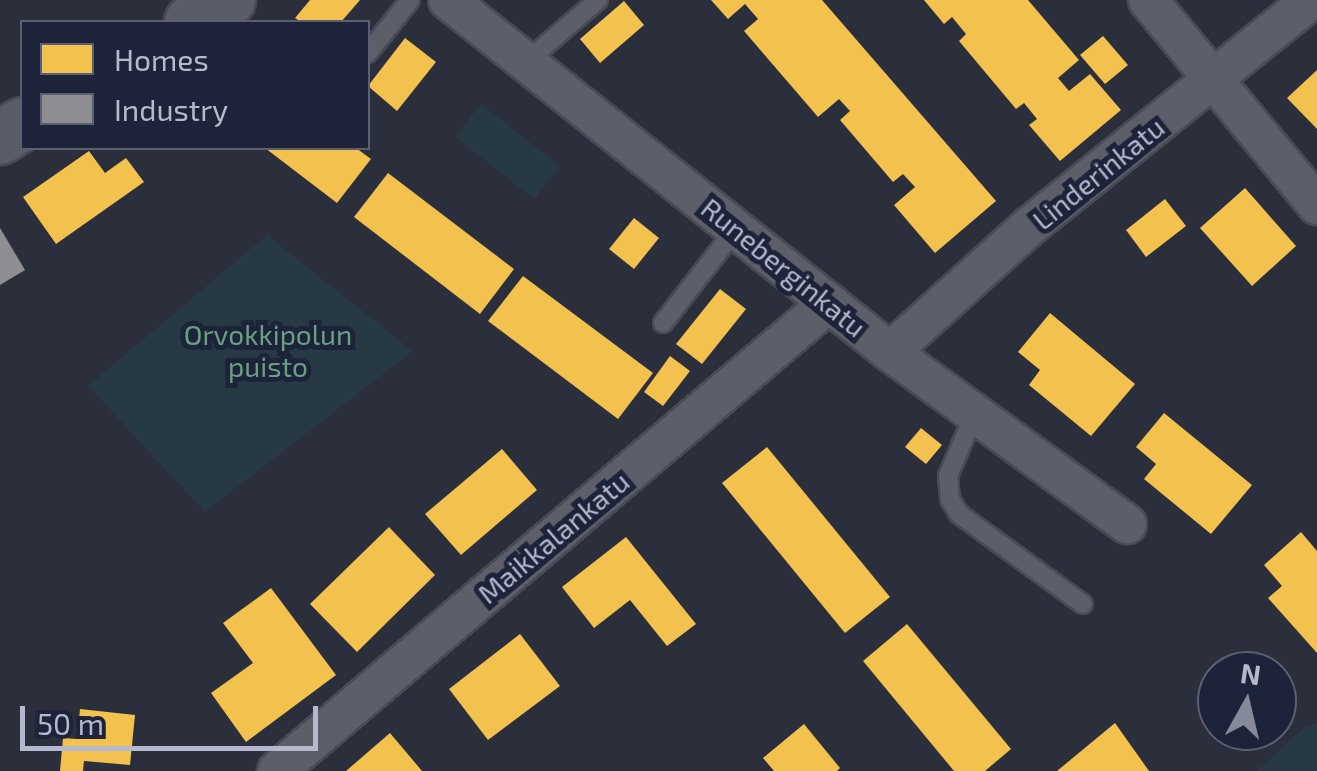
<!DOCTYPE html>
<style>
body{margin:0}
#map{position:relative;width:1317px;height:771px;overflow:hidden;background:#2b2f3c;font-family:"Exo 2",sans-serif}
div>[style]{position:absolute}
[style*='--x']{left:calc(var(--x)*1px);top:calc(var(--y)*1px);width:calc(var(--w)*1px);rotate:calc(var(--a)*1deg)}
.green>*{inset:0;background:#273943}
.homes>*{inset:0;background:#f2c14e}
.industry>*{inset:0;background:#8d8d92}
.roads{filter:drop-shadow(2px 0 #474b55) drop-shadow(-2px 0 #474b55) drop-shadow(0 2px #474b55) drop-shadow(0 -2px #474b55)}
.lane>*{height:18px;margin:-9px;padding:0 9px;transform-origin:9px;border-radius:9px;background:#5c5e69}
.street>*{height:38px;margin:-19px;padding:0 19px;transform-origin:19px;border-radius:19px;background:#5c5e69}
.secondary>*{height:52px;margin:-26px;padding:0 26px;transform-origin:26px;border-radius:26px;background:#5a5c68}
span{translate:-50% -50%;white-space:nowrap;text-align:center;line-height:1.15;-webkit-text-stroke:10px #1d2338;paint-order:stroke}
.street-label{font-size:28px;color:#b5b9cd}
.park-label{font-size:28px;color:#6a9f82}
.legend{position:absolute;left:20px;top:20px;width:350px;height:130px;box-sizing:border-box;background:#1d2338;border:2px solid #5a5f74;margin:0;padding:12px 18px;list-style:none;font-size:30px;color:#b5b9cd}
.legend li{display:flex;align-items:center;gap:20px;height:50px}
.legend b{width:50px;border:2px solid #5a5f74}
.north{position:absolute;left:1197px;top:651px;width:100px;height:100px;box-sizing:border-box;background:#1d2338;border:2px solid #5a5f74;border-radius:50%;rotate:8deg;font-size:28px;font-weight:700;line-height:40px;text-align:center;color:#b5b9cd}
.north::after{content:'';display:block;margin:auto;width:35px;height:45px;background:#85899a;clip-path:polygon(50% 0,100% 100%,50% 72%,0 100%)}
.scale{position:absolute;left:20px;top:706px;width:298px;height:45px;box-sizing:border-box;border:5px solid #b5b9cd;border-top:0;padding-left:12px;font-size:30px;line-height:35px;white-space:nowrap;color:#b5b9cd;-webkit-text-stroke:8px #1d2338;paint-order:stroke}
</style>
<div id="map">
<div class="green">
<div style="clip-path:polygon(481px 104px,560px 166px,534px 199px,455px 137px)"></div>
<div style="clip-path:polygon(267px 235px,413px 351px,205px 512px,88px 386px)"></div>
<div style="clip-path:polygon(1317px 723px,1317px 771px,1257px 771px,1303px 728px)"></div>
</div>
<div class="homes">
<div style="clip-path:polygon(310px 0,360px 0,341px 22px,301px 22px,295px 18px)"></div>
<div style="clip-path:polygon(711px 0,822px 0,996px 201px,935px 253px,894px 205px,915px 187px,903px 174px,893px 182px,840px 120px,850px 111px,839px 99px,818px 117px,744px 31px,758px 19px,745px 4px,728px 19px)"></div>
<div style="clip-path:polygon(924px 0,1028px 0,1079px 60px,1058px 78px,1069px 91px,1090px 74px,1121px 110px,1060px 161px,1029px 125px,1037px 119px,1024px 103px,1016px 109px,959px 41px,966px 34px,952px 17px,944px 24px)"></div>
<div style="clip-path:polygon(624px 1px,644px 25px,600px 63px,580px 39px)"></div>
<div style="clip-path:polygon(1103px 36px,1128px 65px,1105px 84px,1080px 55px)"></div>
<div style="clip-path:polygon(405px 38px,436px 62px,397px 111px,368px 86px)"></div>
<div style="clip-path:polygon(1317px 70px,1317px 129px,1287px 98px)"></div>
<div style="clip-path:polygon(265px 148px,356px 148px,371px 159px,337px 203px)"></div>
<div style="clip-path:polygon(89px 151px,105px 173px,126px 158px,144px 182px,56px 244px,23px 197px)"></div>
<div style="clip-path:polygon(388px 173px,514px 269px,480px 314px,354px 217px)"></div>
<div style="clip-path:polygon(1245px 188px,1296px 246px,1252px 286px,1200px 228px)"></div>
<div style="clip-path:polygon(1165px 199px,1186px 226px,1146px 257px,1126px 230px)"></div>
<div style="clip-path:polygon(634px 218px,659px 238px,634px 269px,609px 249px)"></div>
<div style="clip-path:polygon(523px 276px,653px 373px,618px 419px,488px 321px)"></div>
<div style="clip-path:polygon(720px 289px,746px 309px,702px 364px,676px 344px)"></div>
<div style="clip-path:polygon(1050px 313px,1135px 384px,1091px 436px,1029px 385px,1040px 370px,1018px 352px)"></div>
<div style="clip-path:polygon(670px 356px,690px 371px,663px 406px,644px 392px)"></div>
<div style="clip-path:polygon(1164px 413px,1252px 485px,1211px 534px,1144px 479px,1156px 464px,1136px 447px)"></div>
<div style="clip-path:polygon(921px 428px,942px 445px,926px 464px,905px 447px)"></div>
<div style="clip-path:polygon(767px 447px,890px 597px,845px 633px,722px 483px)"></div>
<div style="clip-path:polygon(502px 449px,537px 490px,461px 555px,425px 514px)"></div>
<div style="clip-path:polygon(389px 527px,435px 575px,357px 652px,310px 604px)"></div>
<div style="clip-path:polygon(1301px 532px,1317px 551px,1317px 653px,1268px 598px,1282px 586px,1264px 565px)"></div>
<div style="clip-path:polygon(626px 537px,696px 624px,667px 646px,630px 600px,594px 628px,562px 587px)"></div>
<div style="clip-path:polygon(271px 588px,336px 675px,246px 742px,211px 693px,253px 663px,223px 623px)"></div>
<div style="clip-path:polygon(907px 624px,1011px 749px,985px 771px,954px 771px,863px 661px)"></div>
<div style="clip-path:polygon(520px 634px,560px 686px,488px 740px,449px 689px)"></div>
<div style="clip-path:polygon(80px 709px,135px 715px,130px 765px,84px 761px,83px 771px,60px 771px,63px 738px,77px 739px)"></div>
<div style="clip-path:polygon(1115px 723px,1149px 771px,1057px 771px)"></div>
<div style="clip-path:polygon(804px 724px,840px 768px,837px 771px,774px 771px,763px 758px)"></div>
<div style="clip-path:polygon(390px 733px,422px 771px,346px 771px)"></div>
</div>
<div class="industry">
<div style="clip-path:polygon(0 228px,25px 270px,0 285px)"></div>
</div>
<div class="roads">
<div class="lane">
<div style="--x:368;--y:53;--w:68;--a:-51.6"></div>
<div style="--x:526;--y:62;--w:95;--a:-40.7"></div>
<div style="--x:663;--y:323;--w:119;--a:-52.2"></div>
<div style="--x:974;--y:415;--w:66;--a:113.1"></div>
<div style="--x:948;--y:476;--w:23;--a:85"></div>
<div style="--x:950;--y:499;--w:17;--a:59"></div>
<div style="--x:959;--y:514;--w:153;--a:36"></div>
</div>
<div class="street">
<div style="--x:448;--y:0;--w:565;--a:38.53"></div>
<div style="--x:890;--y:352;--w:293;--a:36"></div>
<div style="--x:1148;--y:0;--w:266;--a:50.5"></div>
<div style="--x:890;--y:352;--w:188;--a:-42"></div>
<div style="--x:1030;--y:226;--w:361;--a:-38.8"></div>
<div style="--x:277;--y:771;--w:724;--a:-40.29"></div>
</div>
<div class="secondary">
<div style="--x:191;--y:22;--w:44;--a:-30.1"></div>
<div style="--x:0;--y:138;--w:26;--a:-32"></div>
</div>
</div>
<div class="street-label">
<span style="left:1098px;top:173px;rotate:-39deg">Linderinkatu</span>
<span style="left:784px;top:267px;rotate:39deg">Runeberginkatu</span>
<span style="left:553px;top:537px;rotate:-40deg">Maikkalankatu</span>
</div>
<div class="park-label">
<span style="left:268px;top:350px">Orvokkipolun<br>puisto</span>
</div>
<ul class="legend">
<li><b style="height:28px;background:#f2c14e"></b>Homes</li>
<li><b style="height:28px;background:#8d8d92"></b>Industry</li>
</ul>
<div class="north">N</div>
<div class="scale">50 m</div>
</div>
